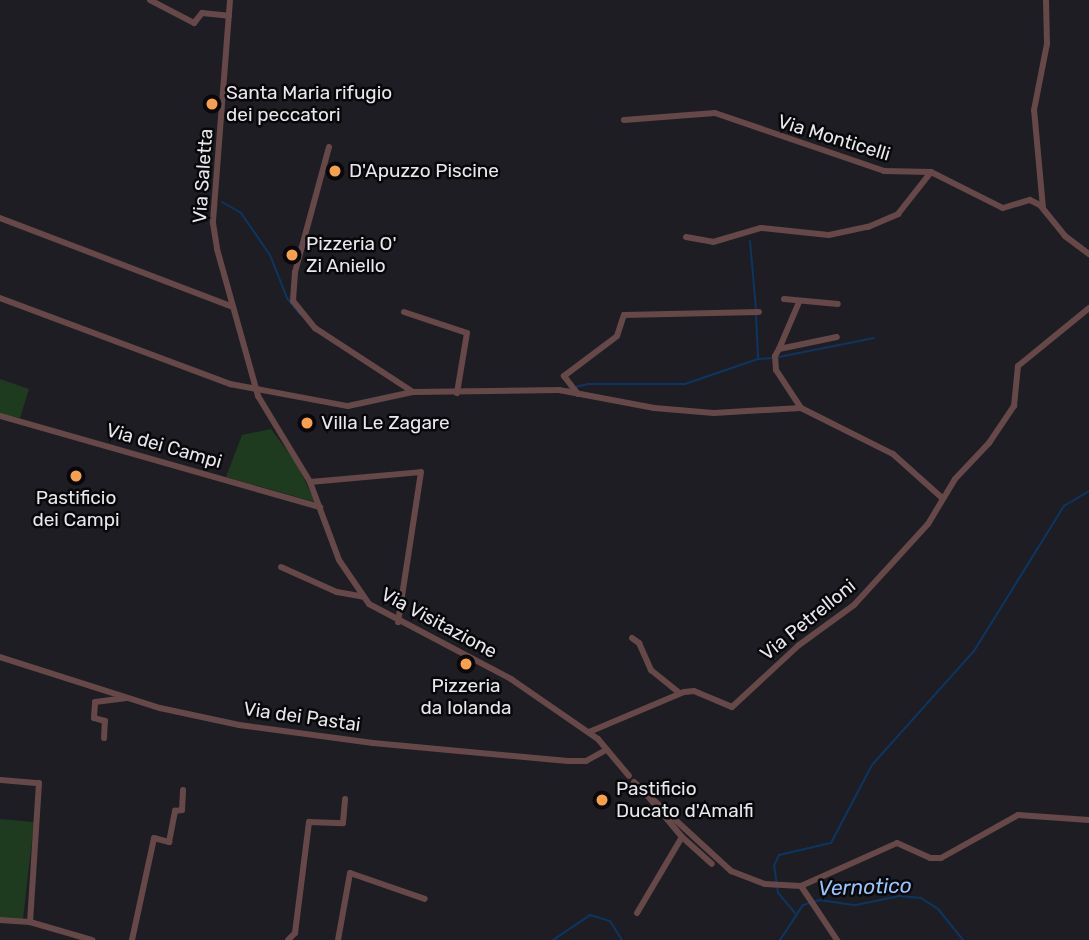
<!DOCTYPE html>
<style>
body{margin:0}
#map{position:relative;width:1089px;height:940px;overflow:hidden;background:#1e1d23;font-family:Rubik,sans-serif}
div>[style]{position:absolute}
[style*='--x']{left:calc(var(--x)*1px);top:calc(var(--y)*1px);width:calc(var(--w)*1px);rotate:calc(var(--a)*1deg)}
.green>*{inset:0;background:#1e3b1f}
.stream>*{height:2px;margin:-1px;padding:0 1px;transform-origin:1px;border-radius:1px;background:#0c3661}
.minor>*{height:6px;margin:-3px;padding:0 3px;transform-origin:3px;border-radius:3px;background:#654847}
.dots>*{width:19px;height:19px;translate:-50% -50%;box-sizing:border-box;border:4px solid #08080a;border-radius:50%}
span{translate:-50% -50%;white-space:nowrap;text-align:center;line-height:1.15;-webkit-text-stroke:5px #08080a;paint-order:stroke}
.poi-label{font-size:19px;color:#e7e7ec}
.left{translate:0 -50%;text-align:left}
.street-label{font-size:19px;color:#e7e7ec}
.water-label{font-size:21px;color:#94c4fc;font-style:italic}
</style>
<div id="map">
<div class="green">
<div style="clip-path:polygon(0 379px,29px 389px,20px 418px,0 414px)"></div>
<div style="clip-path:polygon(271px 429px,297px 464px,315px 502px,226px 477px,242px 435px)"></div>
<div style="clip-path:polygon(0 819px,34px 822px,23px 919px,0 918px)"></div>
</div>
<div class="stream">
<div style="--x:222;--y:202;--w:22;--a:30"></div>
<div style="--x:241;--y:213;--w:51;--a:55.4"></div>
<div style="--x:270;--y:255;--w:46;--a:68.4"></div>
<div style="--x:287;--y:298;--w:21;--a:51"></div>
<div style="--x:750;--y:241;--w:68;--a:85"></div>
<div style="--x:756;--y:315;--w:43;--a:87.3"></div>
<div style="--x:779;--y:357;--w:97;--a:-11.3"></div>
<div style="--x:567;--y:389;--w:22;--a:-13"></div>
<div style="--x:588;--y:384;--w:97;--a:0"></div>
<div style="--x:685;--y:384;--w:77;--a:-18.9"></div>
<div style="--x:758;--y:359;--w:15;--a:-4"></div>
<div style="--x:795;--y:913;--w:26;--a:-130"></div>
<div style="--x:778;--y:893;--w:27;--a:-98"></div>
<div style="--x:774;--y:866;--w:12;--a:-66"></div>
<div style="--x:779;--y:855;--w:53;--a:-13"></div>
<div style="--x:831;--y:843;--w:88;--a:-62.3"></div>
<div style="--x:872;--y:765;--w:153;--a:-48.2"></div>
<div style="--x:974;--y:651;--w:171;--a:-58.2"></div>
<div style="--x:1064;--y:506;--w:29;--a:-31"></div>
<div style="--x:553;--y:940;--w:45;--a:-34"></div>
<div style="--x:590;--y:915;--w:21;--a:17"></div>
<div style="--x:610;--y:921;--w:22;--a:58"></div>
<div style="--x:780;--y:940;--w:42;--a:-56.7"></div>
<div style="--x:803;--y:905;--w:17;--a:-17"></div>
<div style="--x:819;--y:900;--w:37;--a:8"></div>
<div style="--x:856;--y:905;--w:44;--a:-11.8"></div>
<div style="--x:899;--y:896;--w:22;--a:5"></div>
<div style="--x:921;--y:898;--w:20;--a:33"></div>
<div style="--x:938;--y:909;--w:40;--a:51"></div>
</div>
<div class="minor">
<div style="--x:150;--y:0;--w:50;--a:27.6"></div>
<div style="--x:194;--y:23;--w:13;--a:-51"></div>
<div style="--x:202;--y:13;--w:27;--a:6"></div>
<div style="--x:230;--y:0;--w:224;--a:94.4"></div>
<div style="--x:213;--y:223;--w:26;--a:81"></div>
<div style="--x:217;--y:249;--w:153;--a:74.4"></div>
<div style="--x:258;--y:396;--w:100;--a:58.8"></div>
<div style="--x:310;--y:482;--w:83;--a:69.6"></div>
<div style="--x:339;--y:560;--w:53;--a:55.7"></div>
<div style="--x:369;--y:604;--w:161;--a:27.8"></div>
<div style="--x:511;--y:679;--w:106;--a:34.6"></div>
<div style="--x:598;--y:739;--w:48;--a:50"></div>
<div style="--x:624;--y:120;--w:91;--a:-4.4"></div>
<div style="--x:715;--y:113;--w:179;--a:18.9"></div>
<div style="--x:884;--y:171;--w:47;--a:1.2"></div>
<div style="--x:931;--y:172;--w:80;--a:26.6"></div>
<div style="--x:1003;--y:208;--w:28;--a:-17"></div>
<div style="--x:1030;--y:200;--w:11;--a:27"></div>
<div style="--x:1040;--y:205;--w:40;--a:51"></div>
<div style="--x:1065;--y:236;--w:30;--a:37"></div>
<div style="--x:329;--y:147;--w:130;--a:105.2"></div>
<div style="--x:295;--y:272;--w:29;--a:94"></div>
<div style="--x:293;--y:301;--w:35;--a:51"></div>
<div style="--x:315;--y:328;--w:117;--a:33.1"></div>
<div style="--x:1043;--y:208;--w:98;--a:-95.2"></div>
<div style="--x:1034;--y:110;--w:67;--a:-78.9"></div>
<div style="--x:1047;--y:44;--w:44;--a:-91.3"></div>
<div style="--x:0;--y:218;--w:247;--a:20.9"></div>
<div style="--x:686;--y:237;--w:27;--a:10"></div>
<div style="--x:713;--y:242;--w:50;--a:-16.3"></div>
<div style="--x:761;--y:228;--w:68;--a:5.9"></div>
<div style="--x:829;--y:235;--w:40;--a:-12"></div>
<div style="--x:868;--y:227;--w:33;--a:-23"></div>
<div style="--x:898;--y:214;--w:53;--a:-51.8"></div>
<div style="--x:0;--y:298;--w:246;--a:20.5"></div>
<div style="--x:230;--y:384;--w:120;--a:10.6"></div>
<div style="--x:348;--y:406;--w:66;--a:-12.2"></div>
<div style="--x:413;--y:392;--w:146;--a:-0.8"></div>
<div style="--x:559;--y:390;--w:97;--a:10.7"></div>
<div style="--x:654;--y:408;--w:60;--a:4.8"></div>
<div style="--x:714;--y:413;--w:87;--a:-3.3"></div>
<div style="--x:801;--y:408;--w:103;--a:26.6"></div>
<div style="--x:893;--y:454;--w:66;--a:41.9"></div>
<div style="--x:784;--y:299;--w:54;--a:5.3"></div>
<div style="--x:404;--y:312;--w:66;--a:18.4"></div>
<div style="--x:467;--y:333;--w:61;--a:99.5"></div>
<div style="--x:779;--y:349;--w:51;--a:-66.9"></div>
<div style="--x:578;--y:394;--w:23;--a:-128"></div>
<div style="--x:564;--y:376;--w:66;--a:-37"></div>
<div style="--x:617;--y:336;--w:22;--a:-72"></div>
<div style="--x:624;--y:315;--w:135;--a:-1.3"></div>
<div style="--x:801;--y:408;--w:45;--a:-123.3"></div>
<div style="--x:776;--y:370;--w:14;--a:-94"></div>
<div style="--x:775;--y:356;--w:8;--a:-60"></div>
<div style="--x:779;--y:349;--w:59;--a:-11.7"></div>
<div style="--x:0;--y:416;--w:333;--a:15.9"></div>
<div style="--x:310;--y:482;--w:111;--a:-5.1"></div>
<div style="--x:421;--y:472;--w:152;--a:98.7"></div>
<div style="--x:281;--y:567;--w:61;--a:24.1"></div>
<div style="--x:337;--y:592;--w:27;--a:10"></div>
<div style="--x:632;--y:638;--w:9;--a:36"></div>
<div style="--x:639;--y:643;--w:30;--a:66"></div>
<div style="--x:651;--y:670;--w:36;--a:39"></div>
<div style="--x:0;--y:657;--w:168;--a:17.7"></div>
<div style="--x:160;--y:708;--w:81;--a:12.1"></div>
<div style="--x:239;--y:725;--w:135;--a:7.7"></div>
<div style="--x:373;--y:743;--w:196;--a:5.3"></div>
<div style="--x:568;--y:761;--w:18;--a:0"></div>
<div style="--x:586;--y:761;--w:23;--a:-29"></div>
<div style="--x:589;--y:732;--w:103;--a:-22.8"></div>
<div style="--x:684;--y:692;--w:10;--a:-6"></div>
<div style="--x:694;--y:691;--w:41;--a:22.8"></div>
<div style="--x:732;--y:707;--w:91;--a:-42.8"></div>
<div style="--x:799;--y:645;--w:68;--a:-36"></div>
<div style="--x:854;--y:605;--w:110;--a:-47.6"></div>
<div style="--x:928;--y:524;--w:52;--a:-59"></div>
<div style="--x:955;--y:479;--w:50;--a:-46.6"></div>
<div style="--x:989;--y:443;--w:45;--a:-56"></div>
<div style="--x:1014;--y:406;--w:40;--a:-84.3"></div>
<div style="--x:1018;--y:366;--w:92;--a:-39.2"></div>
<div style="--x:104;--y:738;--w:17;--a:-87"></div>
<div style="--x:105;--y:721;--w:11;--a:-165"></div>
<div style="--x:94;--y:718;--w:16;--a:-86"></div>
<div style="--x:95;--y:702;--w:32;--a:-7"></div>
<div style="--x:1;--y:780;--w:38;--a:5"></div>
<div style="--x:39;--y:783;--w:139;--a:93.7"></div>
<div style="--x:634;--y:782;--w:132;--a:42.5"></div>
<div style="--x:731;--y:871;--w:36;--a:21"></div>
<div style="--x:765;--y:884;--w:36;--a:3"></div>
<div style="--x:801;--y:886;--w:105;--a:-24.1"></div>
<div style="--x:897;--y:843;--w:36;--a:24"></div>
<div style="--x:930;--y:858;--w:11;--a:0"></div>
<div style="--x:941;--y:858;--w:88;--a:-29.2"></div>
<div style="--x:1018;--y:815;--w:71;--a:4"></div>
<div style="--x:682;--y:837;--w:40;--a:42"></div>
<div style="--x:801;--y:886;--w:65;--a:56.3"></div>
<div style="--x:637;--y:913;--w:88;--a:-59.4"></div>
<div style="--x:682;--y:837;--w:56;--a:-129.9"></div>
<div style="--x:0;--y:920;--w:30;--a:4"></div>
<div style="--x:30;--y:922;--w:65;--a:16.2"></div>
<div style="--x:132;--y:940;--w:104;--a:-77.8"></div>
<div style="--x:154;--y:838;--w:16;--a:15"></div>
<div style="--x:169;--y:842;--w:32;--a:-79"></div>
<div style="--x:175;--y:811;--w:7;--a:-8"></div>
<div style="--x:182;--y:810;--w:20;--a:-87"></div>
<div style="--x:288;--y:940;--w:10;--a:-45"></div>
<div style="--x:295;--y:933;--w:112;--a:-82.8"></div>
<div style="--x:309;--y:822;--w:34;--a:2"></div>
<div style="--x:343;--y:823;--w:24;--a:-85"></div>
<div style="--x:338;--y:940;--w:68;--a:-79.8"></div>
<div style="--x:350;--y:873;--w:79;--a:19.1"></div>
</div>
<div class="dots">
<div style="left:212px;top:104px;background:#f9a04d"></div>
<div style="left:335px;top:171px;background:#f9a04d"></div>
<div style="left:292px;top:255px;background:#f9a04d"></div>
<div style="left:307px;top:423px;background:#f9a04d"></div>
<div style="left:76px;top:476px;background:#f9a04d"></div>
<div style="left:466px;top:664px;background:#f9a04d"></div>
<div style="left:602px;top:800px;background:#f9a04d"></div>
</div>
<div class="poi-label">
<span class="left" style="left:226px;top:104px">Santa Maria rifugio<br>dei peccatori</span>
<span class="left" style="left:349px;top:171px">D'Apuzzo Piscine</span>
<span class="left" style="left:306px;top:255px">Pizzeria O'<br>Zi Aniello</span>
<span class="left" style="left:321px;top:423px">Villa Le Zagare</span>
<span style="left:76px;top:509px">Pastificio<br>dei Campi</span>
<span style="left:466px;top:697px">Pizzeria<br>da Iolanda</span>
<span class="left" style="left:616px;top:800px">Pastificio<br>Ducato d'Amalfi</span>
</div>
<div class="street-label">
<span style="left:834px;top:138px;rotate:17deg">Via Monticelli</span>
<span style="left:203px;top:176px;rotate:-86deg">Via Saletta</span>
<span style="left:164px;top:446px;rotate:16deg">Via dei Campi</span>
<span style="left:808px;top:620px;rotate:-39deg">Via Petrelloni</span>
<span style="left:439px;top:623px;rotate:28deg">Via Visitazione</span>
<span style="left:302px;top:717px;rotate:8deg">Via dei Pastai</span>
</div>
<div class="water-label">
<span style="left:865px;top:887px;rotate:-2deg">Vernotico</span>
</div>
</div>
